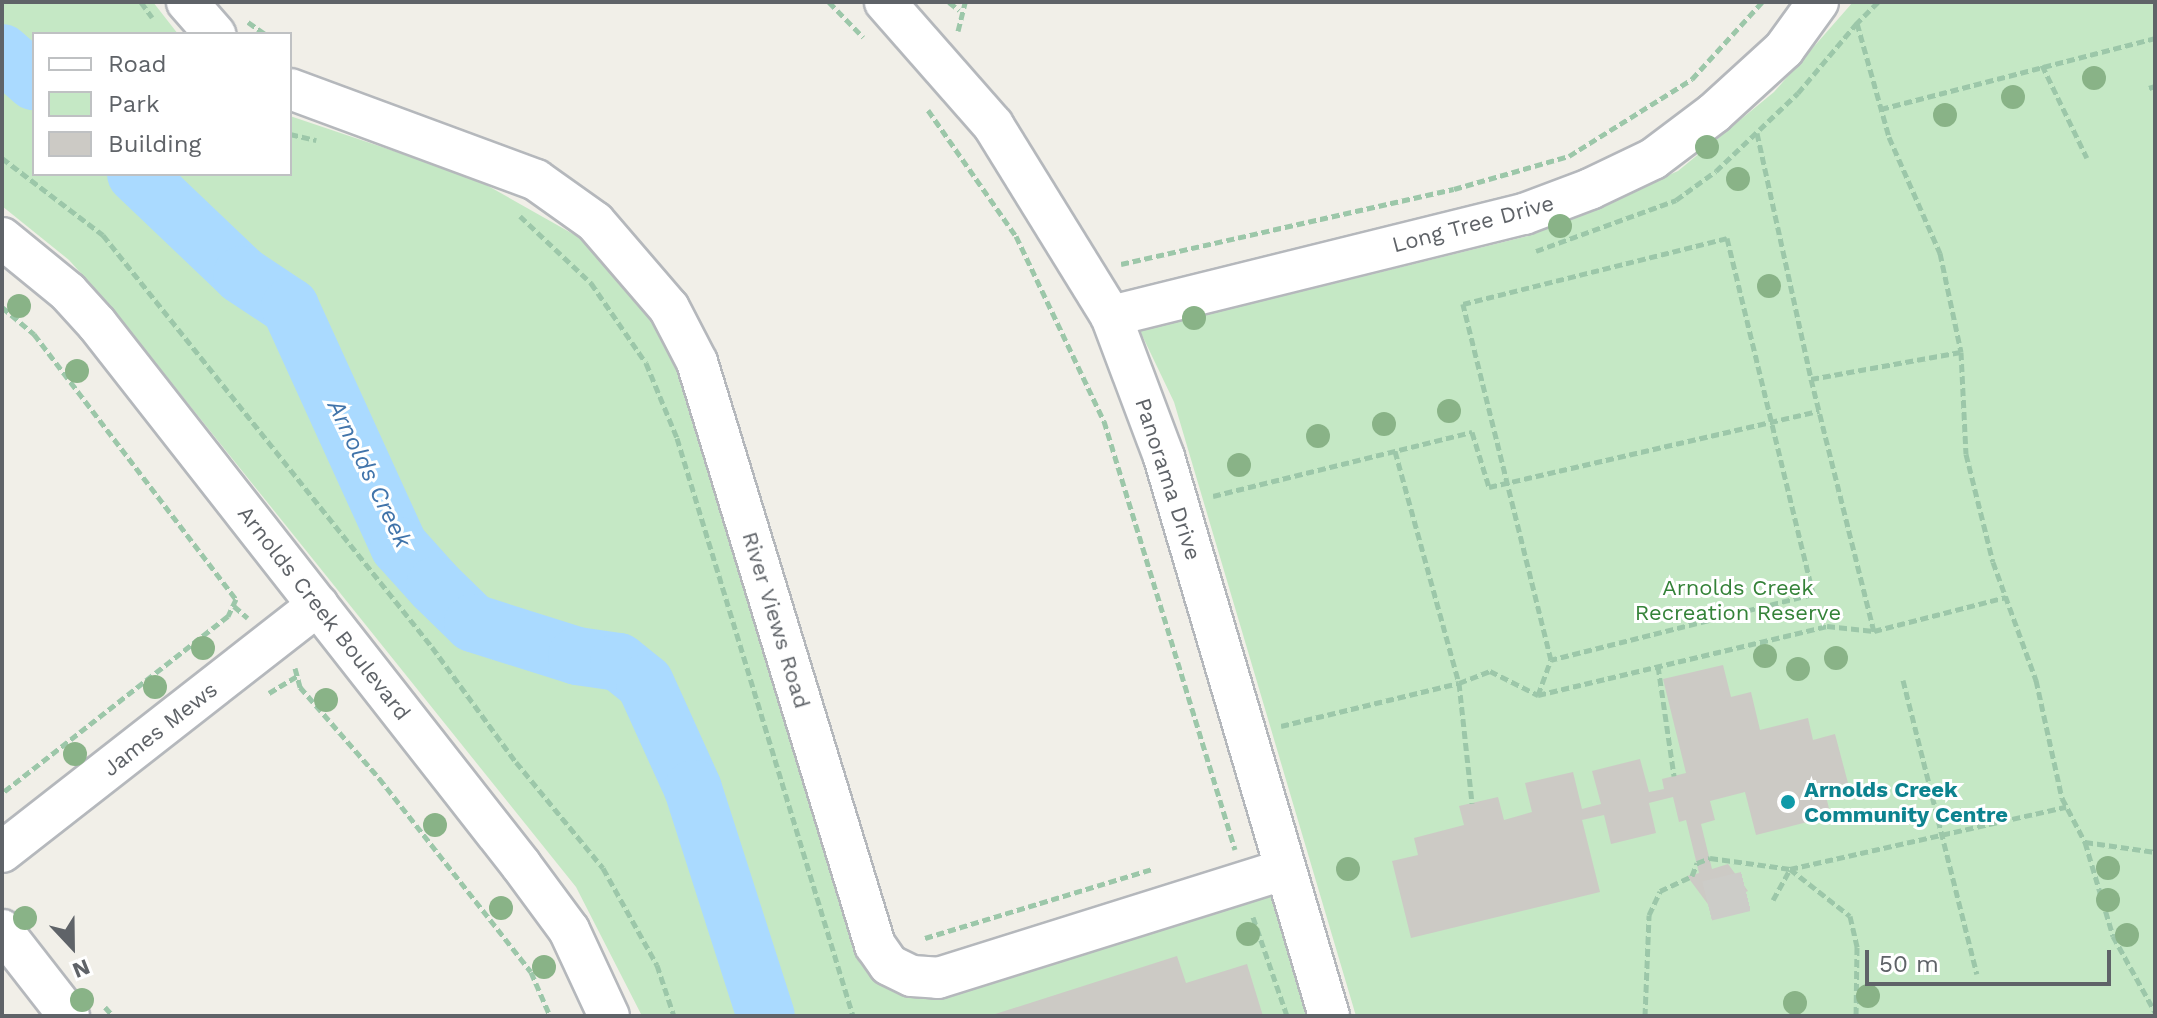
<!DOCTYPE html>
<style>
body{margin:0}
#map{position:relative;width:2157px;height:1018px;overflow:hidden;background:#f1efe8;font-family:"Work Sans",sans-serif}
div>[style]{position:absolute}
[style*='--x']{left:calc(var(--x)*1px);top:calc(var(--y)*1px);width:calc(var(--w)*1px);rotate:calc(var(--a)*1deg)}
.green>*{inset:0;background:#c5e8c5}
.river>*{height:58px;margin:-29px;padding:0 29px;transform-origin:29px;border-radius:29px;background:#aadaff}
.building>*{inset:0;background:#cccac5}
.minor-tunnel>*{height:40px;margin-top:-20px;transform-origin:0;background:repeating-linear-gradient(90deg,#ccccc8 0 40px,transparent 0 60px)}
.path>*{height:5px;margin-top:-2.5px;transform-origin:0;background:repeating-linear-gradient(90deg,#9cc7a9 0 8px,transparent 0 12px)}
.roads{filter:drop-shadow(2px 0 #b5b8bc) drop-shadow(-2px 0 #b5b8bc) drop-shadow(0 2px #b5b8bc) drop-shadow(0 -2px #b5b8bc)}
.minor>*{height:40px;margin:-20px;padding:0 20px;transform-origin:20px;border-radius:20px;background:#fff}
.trees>*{width:24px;height:24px;margin:-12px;border-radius:50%;background:#89b387}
.dots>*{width:22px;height:22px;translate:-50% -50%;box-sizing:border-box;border:4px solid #fff;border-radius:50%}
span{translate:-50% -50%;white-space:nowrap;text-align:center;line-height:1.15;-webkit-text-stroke:6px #fff;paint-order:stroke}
.street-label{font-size:22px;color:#5f6368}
.park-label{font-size:22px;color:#348238}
.culture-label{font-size:22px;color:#0d838f;font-weight:700}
.left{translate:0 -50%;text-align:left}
.water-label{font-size:24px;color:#4174aa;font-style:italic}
.frame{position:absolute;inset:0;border:4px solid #5f6368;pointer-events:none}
.legend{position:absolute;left:32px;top:32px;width:260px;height:144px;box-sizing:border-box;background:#fff;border:2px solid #bfc1c3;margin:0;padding:10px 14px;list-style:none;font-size:24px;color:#5f6368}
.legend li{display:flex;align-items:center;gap:16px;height:40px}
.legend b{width:40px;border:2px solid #bfc1c3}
.north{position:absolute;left:32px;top:906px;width:80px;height:80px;-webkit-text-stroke:6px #fff;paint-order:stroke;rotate:158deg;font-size:22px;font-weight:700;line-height:32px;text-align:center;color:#5f6368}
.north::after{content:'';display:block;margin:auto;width:28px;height:36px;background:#5f6368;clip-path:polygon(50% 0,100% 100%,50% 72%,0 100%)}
.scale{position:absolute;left:1865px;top:950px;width:246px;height:36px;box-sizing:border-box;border:4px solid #5f6368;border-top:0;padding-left:10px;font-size:24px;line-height:28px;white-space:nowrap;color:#5f6368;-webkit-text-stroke:6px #fff;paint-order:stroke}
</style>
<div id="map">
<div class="green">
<div style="clip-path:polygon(2px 2px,153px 2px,178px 34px,34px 34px,34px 174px,290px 174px,290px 116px,474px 178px,589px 243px,648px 315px,685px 380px,894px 989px,1274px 885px,1311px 1016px,642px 1016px,576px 887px,105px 300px,69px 260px,2px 206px)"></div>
<div style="clip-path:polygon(1853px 2px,2155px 2px,2155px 1016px,1356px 1016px,1174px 402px,1140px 331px,1528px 236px,1678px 171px,1774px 92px)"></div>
</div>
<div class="river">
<div style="--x:2;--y:53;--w:43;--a:41.2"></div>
<div style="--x:136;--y:174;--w:146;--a:43.6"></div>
<div style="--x:242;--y:275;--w:58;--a:33.7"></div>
<div style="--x:290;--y:307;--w:263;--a:65.5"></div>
<div style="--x:399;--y:546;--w:54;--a:48"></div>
<div style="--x:435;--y:586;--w:53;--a:44.2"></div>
<div style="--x:473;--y:623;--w:109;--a:17.6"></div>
<div style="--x:577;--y:656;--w:42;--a:8.1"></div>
<div style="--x:619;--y:662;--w:33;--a:39"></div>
<div style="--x:645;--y:683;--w:116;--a:65.6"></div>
<div style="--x:693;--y:789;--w:238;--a:72.2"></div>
</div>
<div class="building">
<div style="clip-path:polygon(1723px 665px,1731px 697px,1751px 692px,1760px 730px,1808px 718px,1813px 740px,1835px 734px,1848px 783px,1824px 789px,1831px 816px,1756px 835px,1745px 792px,1710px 801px,1715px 820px,1701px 824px,1712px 869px,1728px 864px,1748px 891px,1710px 907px,1687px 876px,1699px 873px,1686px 820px,1679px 822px,1673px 797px,1649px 803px,1656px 833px,1611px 844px,1604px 815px,1582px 820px,1600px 892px,1411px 938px,1392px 861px,1418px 855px,1414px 838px,1464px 825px,1459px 806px,1498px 797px,1504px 820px,1532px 812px,1525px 783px,1573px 772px,1582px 809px,1601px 804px,1592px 771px,1640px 759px,1649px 792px,1664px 789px,1662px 779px,1686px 773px,1663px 679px)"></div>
<div style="clip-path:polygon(1177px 956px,1186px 983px,1247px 964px,1263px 1016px,989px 1016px)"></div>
</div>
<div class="minor-tunnel">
<div style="--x:1707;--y:901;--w:42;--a:-13.7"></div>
</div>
<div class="path">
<div style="--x:141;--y:2;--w:19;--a:54"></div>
<div style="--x:829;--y:2;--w:49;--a:45.8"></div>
<div style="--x:949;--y:2;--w:13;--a:39"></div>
<div style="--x:1878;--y:2;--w:30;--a:135"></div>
<div style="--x:1857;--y:23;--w:118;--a:74.3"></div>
<div style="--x:1889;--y:137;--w:127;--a:66.3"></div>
<div style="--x:1940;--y:253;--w:101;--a:78"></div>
<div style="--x:1961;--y:352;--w:102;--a:87.2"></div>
<div style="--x:1966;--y:454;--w:111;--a:76"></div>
<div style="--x:1993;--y:562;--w:126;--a:70"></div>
<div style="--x:2036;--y:680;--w:121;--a:77.6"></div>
<div style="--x:2062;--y:798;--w:50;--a:62.4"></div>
<div style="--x:2085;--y:842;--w:71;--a:8.1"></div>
<div style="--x:248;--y:22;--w:21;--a:35"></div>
<div style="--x:958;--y:31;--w:30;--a:-76"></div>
<div style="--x:2042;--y:65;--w:103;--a:64.2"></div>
<div style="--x:2149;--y:88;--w:6;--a:-18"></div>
<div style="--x:1881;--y:109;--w:283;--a:-14.5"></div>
<div style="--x:928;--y:110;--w:154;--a:55.1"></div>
<div style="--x:1016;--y:236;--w:205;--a:64.6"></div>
<div style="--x:1104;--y:421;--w:448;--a:73"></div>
<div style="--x:1757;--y:133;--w:252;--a:77.6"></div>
<div style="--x:1811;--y:379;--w:260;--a:76"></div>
<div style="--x:290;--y:134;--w:27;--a:13"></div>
<div style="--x:2;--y:158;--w:127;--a:37.3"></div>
<div style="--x:103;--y:235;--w:527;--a:51.39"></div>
<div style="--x:432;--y:647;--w:142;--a:53.9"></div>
<div style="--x:516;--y:762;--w:137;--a:50.6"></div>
<div style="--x:603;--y:868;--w:111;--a:60.9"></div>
<div style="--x:657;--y:965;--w:54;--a:71.6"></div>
<div style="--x:520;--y:216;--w:98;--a:43.3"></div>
<div style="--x:591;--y:283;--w:97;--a:55.5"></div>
<div style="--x:646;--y:363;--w:81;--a:67.5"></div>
<div style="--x:677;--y:438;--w:604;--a:73.06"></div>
<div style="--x:1536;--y:251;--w:149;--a:-20"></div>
<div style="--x:1676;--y:200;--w:49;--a:-35.9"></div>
<div style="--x:1716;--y:171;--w:113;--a:-43.6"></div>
<div style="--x:1798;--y:93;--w:92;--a:-49.9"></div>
<div style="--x:1121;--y:264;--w:341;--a:-12.7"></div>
<div style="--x:1454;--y:189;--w:120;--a:-16"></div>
<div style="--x:1569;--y:156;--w:145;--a:-32"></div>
<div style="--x:1692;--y:79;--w:104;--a:-47.7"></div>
<div style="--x:2;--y:307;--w:42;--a:40.2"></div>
<div style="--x:34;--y:334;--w:333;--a:52.7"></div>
<div style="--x:236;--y:599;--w:19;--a:115"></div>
<div style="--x:228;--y:616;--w:287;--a:141.9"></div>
<div style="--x:1811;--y:379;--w:152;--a:-10.2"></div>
<div style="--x:1395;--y:451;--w:241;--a:74.6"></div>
<div style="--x:1459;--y:683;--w:121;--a:83.8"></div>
<div style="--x:1213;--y:496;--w:267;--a:-13.9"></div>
<div style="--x:1472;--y:432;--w:58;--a:72.8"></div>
<div style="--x:1489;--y:487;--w:339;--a:-13"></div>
<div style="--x:234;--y:606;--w:18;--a:41"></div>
<div style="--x:1658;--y:666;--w:111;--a:81.7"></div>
<div style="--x:295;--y:668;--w:20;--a:75"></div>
<div style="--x:300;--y:687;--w:121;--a:49"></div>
<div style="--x:379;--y:778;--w:246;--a:51.9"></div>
<div style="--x:531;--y:972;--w:48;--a:66.6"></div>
<div style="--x:1903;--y:680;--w:303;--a:75.9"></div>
<div style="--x:269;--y:693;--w:35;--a:-31"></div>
<div style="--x:1538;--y:695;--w:37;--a:-70"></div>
<div style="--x:1551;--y:660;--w:367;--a:-103.9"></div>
<div style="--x:1463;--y:304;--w:272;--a:-14"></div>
<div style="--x:1727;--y:238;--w:366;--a:76.4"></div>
<div style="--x:1813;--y:594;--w:270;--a:165.9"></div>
<div style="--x:1281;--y:726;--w:183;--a:-13.6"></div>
<div style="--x:1459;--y:683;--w:33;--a:-21"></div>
<div style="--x:1490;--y:671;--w:54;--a:26.6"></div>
<div style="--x:1538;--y:695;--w:297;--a:-13.4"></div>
<div style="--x:1827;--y:626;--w:47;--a:6.1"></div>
<div style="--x:1874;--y:631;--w:136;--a:-14.4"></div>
<div style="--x:2085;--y:842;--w:98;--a:73.4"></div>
<div style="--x:2113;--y:936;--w:87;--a:61.1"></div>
<div style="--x:1773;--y:900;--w:35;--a:-61"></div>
<div style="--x:1790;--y:869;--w:283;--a:-12.7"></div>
<div style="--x:1253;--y:917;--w:105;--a:71"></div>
<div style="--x:925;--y:938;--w:237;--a:-16.9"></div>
<div style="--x:105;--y:1007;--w:12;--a:48"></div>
<div style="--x:1645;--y:1016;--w:101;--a:-87.7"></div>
<div style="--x:1649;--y:915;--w:26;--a:-65"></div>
<div style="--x:1660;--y:891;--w:35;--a:-25"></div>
<div style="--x:1692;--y:876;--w:14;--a:-69"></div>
<div style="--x:1697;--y:863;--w:14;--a:-21"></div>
<div style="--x:1710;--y:858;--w:81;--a:7.8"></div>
<div style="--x:1790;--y:869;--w:76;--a:38.1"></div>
<div style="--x:1850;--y:916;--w:32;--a:77"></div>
<div style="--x:1857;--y:947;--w:69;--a:90.8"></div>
</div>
<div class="roads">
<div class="minor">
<div style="--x:187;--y:2;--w:43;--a:48.8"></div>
<div style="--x:885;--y:2;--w:164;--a:48.7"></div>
<div style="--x:993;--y:125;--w:225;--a:58.3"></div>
<div style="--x:1111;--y:316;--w:151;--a:69.4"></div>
<div style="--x:1164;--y:457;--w:583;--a:73.55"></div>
<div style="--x:290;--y:89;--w:262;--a:20.3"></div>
<div style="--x:536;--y:180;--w:72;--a:35.4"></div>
<div style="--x:595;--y:222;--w:113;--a:49.3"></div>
<div style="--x:669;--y:308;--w:61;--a:62.6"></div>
<div style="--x:697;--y:362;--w:610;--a:73.02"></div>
<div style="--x:875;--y:945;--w:24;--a:55"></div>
<div style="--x:889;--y:965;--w:25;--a:26"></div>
<div style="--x:912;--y:976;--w:26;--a:4"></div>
<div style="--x:938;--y:978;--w:364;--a:-17.4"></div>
<div style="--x:2;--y:238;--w:85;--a:39.3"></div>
<div style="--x:68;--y:292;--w:43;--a:47.8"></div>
<div style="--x:97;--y:324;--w:687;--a:51.91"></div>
<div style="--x:521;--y:865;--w:81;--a:53.6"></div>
<div style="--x:569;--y:930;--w:95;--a:65.1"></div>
<div style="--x:1111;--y:316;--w:425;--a:-13.9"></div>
<div style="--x:1524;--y:214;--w:71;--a:-20.7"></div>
<div style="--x:1590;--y:189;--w:70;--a:-25.5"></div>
<div style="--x:1653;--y:159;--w:76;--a:-37"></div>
<div style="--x:1714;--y:113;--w:95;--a:-42.4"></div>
<div style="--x:1784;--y:49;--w:58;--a:-54.1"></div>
<div style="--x:2;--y:852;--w:401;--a:-38"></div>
<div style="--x:2;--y:930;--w:109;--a:52.1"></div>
</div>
</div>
<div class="trees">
<div style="left:2094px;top:78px"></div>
<div style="left:2013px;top:97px"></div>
<div style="left:1945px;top:115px"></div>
<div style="left:1707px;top:147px"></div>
<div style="left:1738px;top:179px"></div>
<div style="left:1560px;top:226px"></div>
<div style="left:1769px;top:286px"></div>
<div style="left:19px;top:306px"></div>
<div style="left:1194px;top:318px"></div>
<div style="left:77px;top:371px"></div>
<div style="left:1449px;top:411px"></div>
<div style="left:1384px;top:424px"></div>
<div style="left:1318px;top:436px"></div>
<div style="left:1239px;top:465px"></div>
<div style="left:203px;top:648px"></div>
<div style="left:1765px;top:656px"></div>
<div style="left:1836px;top:658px"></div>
<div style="left:1798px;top:669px"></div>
<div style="left:155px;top:687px"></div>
<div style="left:326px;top:700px"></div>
<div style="left:75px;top:754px"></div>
<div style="left:435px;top:825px"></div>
<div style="left:2108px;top:868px"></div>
<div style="left:1348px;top:869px"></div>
<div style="left:2108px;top:900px"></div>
<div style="left:501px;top:908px"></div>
<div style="left:25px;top:918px"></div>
<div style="left:1248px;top:934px"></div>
<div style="left:2127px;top:935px"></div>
<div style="left:544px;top:967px"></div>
<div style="left:1868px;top:996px"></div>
<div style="left:82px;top:1000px"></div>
<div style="left:1795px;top:1003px"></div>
</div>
<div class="dots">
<div style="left:1788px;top:802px;background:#0f9aa8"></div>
</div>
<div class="street-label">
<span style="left:1473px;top:224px;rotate:-15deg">Long Tree Drive</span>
<span style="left:1168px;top:479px;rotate:72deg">Panorama Drive</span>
<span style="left:324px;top:613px;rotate:52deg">Arnolds Creek Boulevard</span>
<span style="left:776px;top:620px;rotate:73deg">River Views Road</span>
<span style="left:160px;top:729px;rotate:-38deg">James Mews</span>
</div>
<div class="park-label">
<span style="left:1738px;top:600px">Arnolds Creek<br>Recreation Reserve</span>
</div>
<div class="culture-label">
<span class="left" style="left:1804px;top:802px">Arnolds Creek<br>Community Centre</span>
</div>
<div class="water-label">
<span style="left:369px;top:474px;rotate:64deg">Arnolds Creek</span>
</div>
<div class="frame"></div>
<ul class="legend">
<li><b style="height:10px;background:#fff"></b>Road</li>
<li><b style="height:22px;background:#c5e8c5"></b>Park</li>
<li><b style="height:22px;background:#cccac5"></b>Building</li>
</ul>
<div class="north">N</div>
<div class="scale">50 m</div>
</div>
